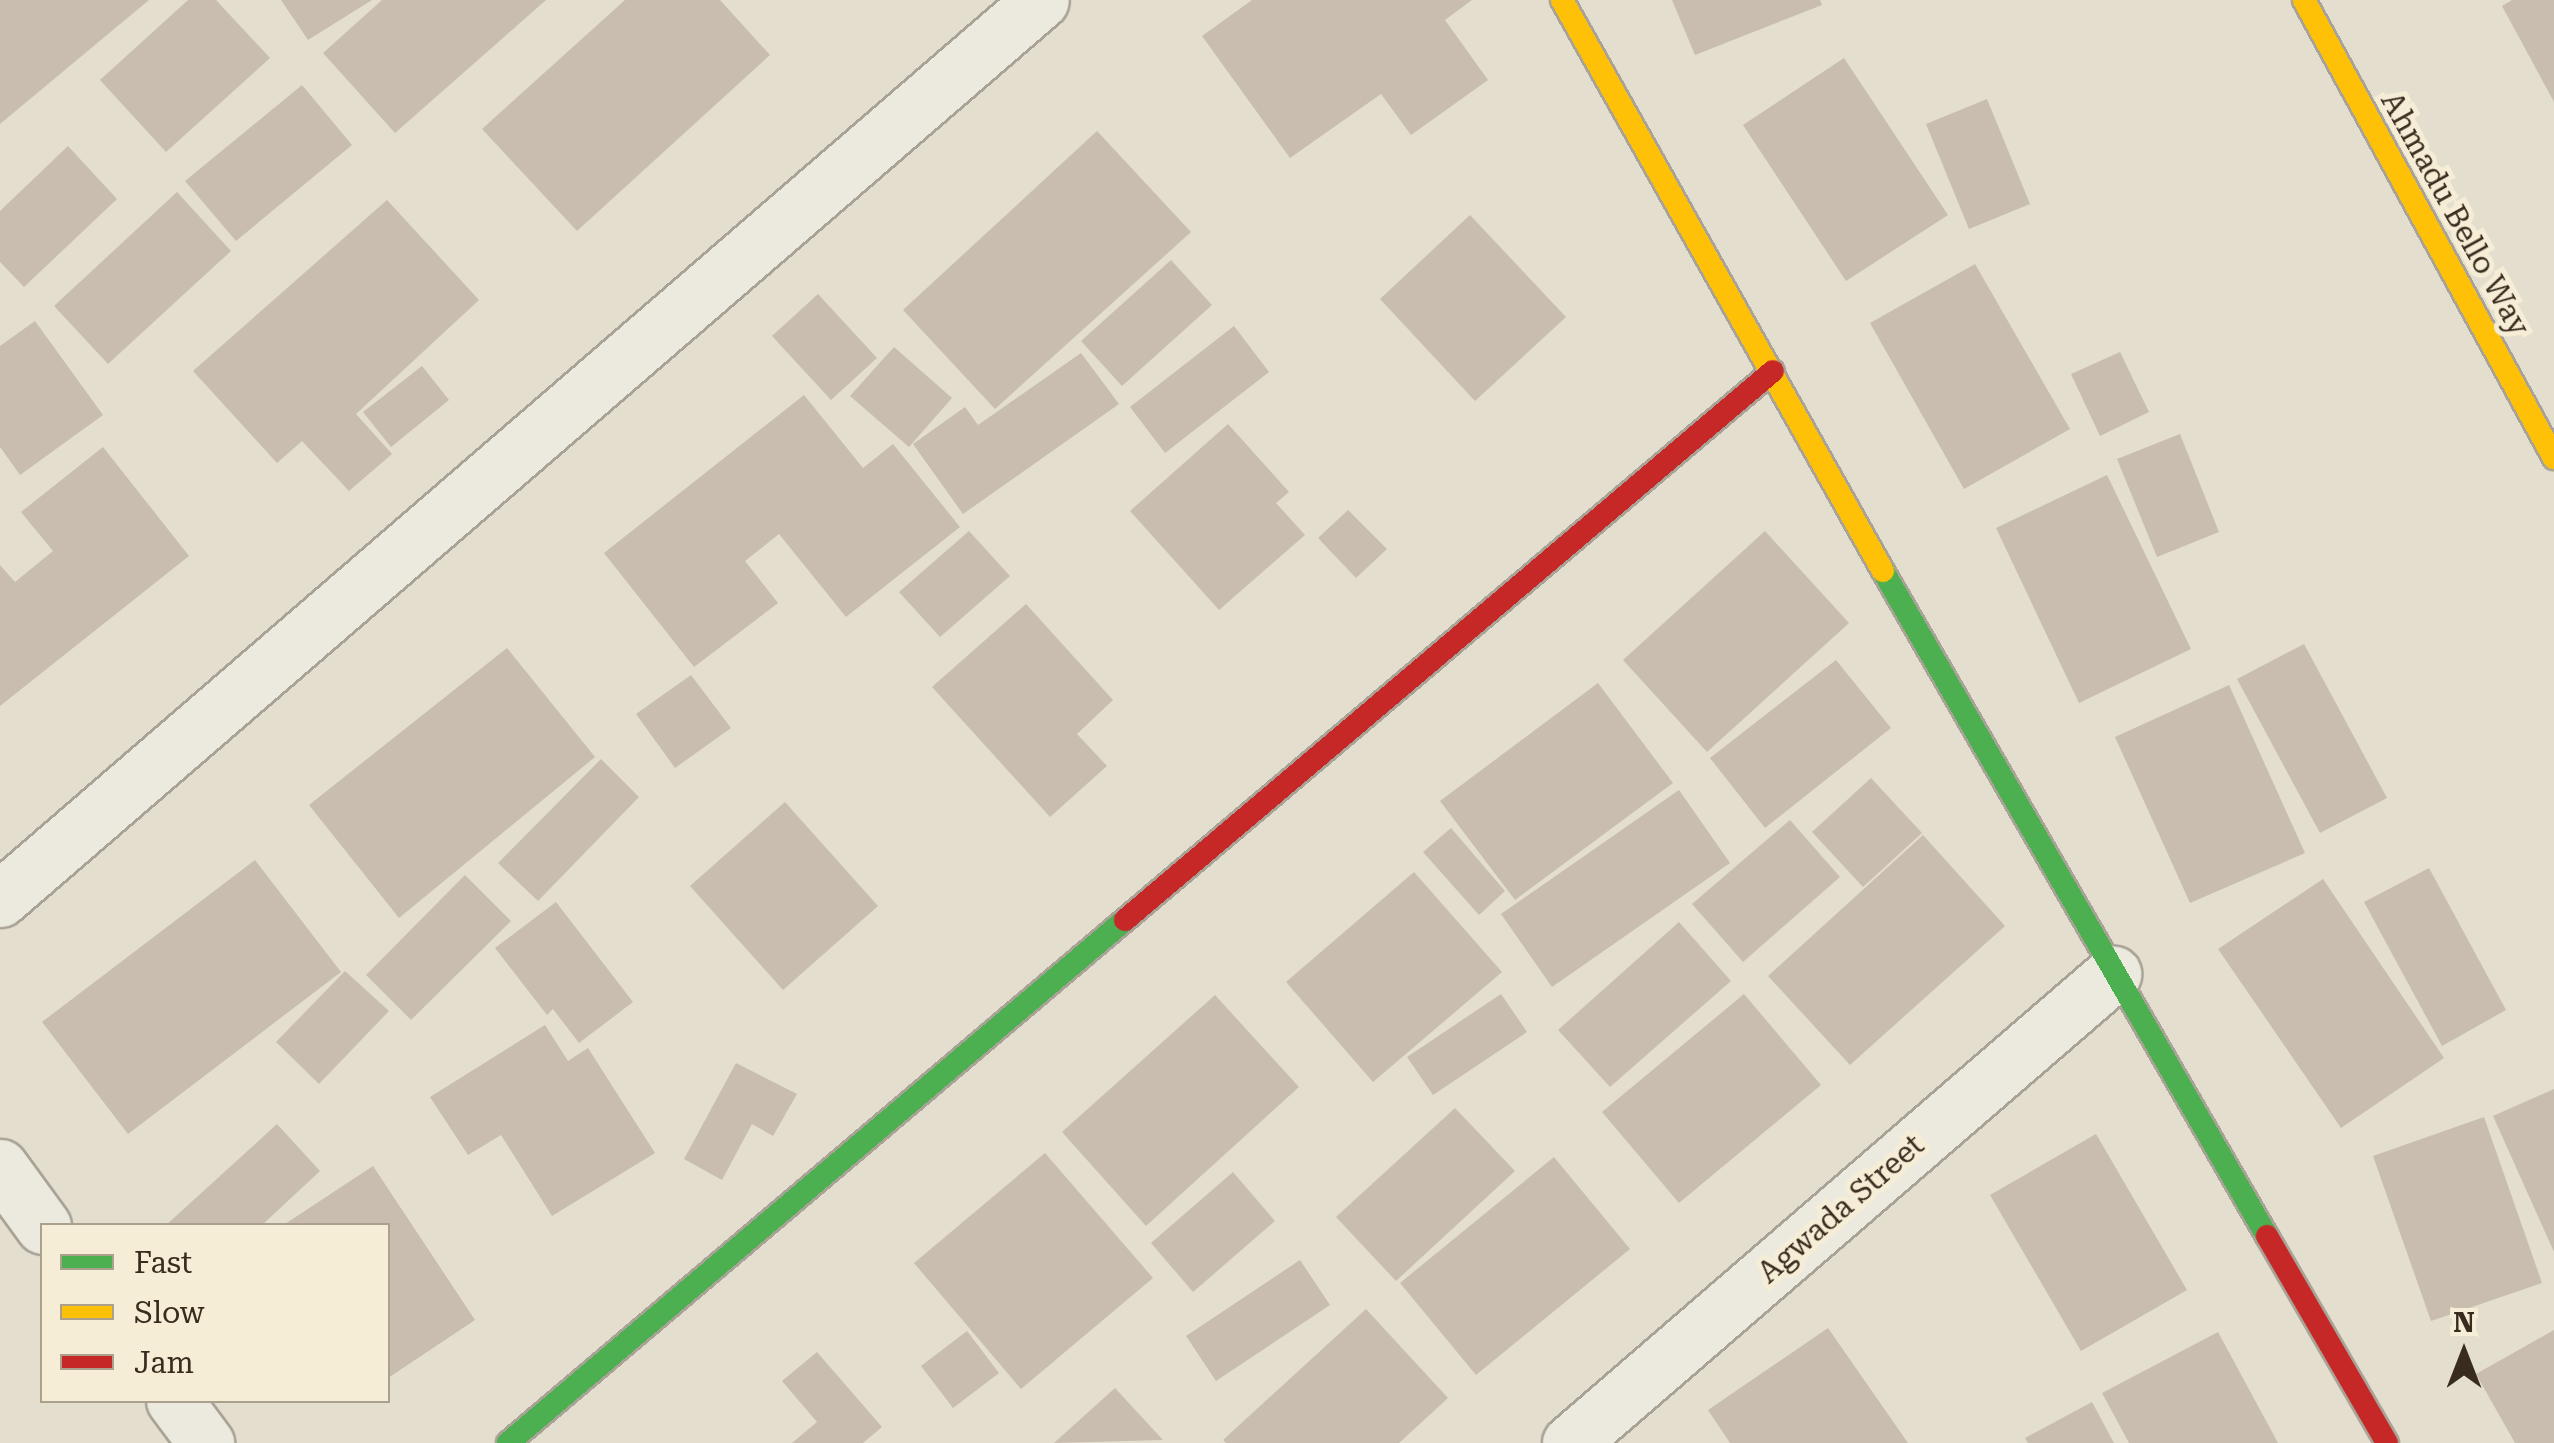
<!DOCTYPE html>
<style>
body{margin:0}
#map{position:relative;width:2554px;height:1443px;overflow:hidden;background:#e4dece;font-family:"Roboto Serif",serif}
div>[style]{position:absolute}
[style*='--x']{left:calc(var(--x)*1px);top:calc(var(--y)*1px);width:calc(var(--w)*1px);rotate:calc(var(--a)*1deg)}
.building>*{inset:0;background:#c8bdaf}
.roads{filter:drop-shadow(2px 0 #a9a397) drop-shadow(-2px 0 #a9a397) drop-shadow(0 2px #a9a397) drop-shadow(0 -2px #a9a397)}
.street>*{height:55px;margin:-27.5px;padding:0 27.5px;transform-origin:27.5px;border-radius:27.5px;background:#ece9df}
.fast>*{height:22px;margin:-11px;padding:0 11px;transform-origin:11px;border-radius:11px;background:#4caf50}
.slow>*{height:22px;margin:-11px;padding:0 11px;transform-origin:11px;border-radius:11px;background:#ffc107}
.jam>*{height:22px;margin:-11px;padding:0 11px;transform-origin:11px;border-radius:11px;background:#c62828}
span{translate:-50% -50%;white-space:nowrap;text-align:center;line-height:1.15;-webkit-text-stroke:10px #f5edd5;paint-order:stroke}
.street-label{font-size:30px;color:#392c1f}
.legend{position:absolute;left:40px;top:1223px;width:350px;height:180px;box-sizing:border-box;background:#f5edd5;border:2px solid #aaa08c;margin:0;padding:12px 18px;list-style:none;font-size:30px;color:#392c1f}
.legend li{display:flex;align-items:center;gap:20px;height:50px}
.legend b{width:50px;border:2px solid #aaa08c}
.north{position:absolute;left:2414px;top:1303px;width:100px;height:100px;-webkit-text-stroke:8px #f5edd5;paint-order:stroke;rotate:0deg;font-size:28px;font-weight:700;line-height:40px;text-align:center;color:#392c1f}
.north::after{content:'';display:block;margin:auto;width:35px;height:45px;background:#392c1f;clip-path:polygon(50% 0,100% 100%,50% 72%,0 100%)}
</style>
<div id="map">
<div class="building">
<div style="clip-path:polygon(0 0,149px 0,0 124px)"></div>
<div style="clip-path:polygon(188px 0,216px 0,270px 58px,166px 152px,100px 80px)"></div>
<div style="clip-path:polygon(281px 0,372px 0,308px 40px)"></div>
<div style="clip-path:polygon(382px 0,546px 0,395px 133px,323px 53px)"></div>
<div style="clip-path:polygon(625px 0,720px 0,770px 55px,577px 231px,482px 129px)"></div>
<div style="clip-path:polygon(1252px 0,1472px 0,1445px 20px,1488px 80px,1411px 135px,1381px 94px,1290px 158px,1202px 36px)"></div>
<div style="clip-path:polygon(1672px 0,1820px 0,1822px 5px,1695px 55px)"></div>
<div style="clip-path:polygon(2512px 0,2554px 0,2554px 102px,2502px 6px)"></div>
<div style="clip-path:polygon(1844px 58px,1948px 215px,1846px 281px,1743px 125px)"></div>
<div style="clip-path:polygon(302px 85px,352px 145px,236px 241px,185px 181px)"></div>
<div style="clip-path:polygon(1987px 99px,2030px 204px,1969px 229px,1926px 124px)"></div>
<div style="clip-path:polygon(1097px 131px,1191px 232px,995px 409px,903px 310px)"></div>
<div style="clip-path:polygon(68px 146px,117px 199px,24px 287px,0 262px,0 211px)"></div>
<div style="clip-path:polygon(177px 192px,231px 251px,108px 364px,54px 306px)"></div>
<div style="clip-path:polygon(387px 200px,479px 300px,356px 414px,392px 454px,349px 491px,302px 441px,277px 463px,193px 371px)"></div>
<div style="clip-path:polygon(1470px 215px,1566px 317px,1475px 401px,1380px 299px)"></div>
<div style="clip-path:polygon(1171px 260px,1212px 305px,1122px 386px,1081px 341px)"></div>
<div style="clip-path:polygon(1975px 264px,2070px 429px,1964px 489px,1870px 323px)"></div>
<div style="clip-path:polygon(818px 294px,877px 358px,831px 400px,772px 336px)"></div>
<div style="clip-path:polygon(35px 321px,103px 415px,20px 475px,0 447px,0 346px)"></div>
<div style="clip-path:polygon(1234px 326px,1269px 372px,1165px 453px,1130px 407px)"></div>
<div style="clip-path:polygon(894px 347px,952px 398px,909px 447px,850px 396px)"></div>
<div style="clip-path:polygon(2120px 352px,2149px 412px,2100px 436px,2071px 374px)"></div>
<div style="clip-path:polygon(1081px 353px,1119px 404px,963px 514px,913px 444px,965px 407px,978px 425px)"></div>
<div style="clip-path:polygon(422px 366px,449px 400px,391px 447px,363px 412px)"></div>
<div style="clip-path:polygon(804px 395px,863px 468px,893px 444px,960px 527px,846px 617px,779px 534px,745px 561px,778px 603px,694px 667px,604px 553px)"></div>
<div style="clip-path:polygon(1228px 424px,1289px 492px,1276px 503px,1305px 535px,1219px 610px,1130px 511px)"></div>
<div style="clip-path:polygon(2180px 434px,2219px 532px,2157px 557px,2117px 459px)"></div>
<div style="clip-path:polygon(103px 447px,189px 556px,0 706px,0 565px,15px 582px,53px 551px,21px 512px)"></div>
<div style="clip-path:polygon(2107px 475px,2191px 649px,2079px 703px,1996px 528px)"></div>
<div style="clip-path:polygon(1348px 510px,1387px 549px,1356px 578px,1318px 538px)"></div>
<div style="clip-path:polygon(969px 531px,1010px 576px,940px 637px,899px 592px)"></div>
<div style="clip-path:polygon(1765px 531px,1849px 623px,1707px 752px,1623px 660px)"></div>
<div style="clip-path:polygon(1026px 604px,1113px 700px,1077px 734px,1107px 766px,1050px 817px,932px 687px)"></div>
<div style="clip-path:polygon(2304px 644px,2387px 798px,2320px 833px,2237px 679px)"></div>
<div style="clip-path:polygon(507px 648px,595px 757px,399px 918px,309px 805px)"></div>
<div style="clip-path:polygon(1836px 660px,1891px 728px,1765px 828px,1710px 758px)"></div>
<div style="clip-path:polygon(691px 675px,731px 728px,675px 768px,636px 714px)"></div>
<div style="clip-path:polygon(1598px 683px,1673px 783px,1515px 900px,1440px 801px)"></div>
<div style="clip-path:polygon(2229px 685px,2305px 853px,2190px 903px,2115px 737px)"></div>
<div style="clip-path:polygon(601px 759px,639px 797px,538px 901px,498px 863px)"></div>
<div style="clip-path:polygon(1871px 778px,1922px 833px,1863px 887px,1812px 832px)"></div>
<div style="clip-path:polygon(1679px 790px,1730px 863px,1552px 987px,1501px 914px)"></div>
<div style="clip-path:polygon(785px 802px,878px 906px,783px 990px,690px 886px)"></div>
<div style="clip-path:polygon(1790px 820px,1840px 877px,1743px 962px,1692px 904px)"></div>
<div style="clip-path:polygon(1451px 828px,1505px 891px,1479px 915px,1423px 852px)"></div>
<div style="clip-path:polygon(1923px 835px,2005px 926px,1850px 1065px,1768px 976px)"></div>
<div style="clip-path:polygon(255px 860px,341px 972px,128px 1134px,42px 1022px)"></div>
<div style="clip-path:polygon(2429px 868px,2506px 1010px,2442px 1046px,2364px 902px)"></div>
<div style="clip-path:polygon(1414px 872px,1502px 972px,1373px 1082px,1286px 982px)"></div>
<div style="clip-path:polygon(465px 875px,511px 921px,411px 1020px,366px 975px)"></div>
<div style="clip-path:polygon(2323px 879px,2444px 1058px,2341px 1128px,2218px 949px)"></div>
<div style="clip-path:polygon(556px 902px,633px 1002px,579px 1043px,553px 1009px,547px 1015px,495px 948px)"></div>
<div style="clip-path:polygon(1679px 922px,1731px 981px,1610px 1087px,1558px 1030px)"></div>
<div style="clip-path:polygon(345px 971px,389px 1011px,319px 1084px,276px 1042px)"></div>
<div style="clip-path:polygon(1501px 994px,1527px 1032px,1433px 1095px,1407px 1057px)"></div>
<div style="clip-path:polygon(1744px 994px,1821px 1085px,1679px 1203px,1602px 1112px)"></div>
<div style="clip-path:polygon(1215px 995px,1299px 1087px,1146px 1226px,1062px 1132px)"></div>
<div style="clip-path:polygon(545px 1025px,568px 1061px,588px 1048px,655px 1153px,552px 1216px,501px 1135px,468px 1155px,430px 1097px)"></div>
<div style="clip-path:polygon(736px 1063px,797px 1094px,773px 1136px,752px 1124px,722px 1180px,684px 1159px)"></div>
<div style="clip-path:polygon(2554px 1089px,2554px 1252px,2493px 1116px)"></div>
<div style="clip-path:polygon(1455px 1108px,1515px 1171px,1396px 1281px,1336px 1217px)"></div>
<div style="clip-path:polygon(2484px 1117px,2542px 1283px,2431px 1321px,2373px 1156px)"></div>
<div style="clip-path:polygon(277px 1124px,320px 1171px,261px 1226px,165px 1226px)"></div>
<div style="clip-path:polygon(2096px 1134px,2187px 1290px,2081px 1351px,1990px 1195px)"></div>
<div style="clip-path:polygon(1045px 1153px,1153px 1278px,1021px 1389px,914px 1263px)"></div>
<div style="clip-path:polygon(1554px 1157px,1630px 1249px,1476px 1375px,1400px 1283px)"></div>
<div style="clip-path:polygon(373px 1166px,475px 1320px,388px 1378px,388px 1226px,282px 1226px)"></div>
<div style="clip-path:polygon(1233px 1172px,1275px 1221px,1193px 1292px,1151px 1243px)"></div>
<div style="clip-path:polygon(1300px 1260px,1330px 1305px,1216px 1381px,1186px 1336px)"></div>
<div style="clip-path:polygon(1366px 1309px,1448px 1398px,1399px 1443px,1226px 1443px,1223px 1440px)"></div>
<div style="clip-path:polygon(1828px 1328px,1908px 1443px,1730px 1443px,1708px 1410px)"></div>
<div style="clip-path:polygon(2554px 1330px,2554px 1443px,2515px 1443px,2476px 1374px)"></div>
<div style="clip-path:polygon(967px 1331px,999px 1373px,953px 1408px,921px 1366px)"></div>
<div style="clip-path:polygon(2218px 1332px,2278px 1443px,2129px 1443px,2102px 1393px)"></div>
<div style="clip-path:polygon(817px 1352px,882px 1427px,863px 1443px,792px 1443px,817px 1422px,782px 1381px)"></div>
<div style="clip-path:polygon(1115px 1388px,1163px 1440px,1054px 1443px)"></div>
<div style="clip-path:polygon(2092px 1402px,2114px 1443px,2028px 1443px,2025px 1438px)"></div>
</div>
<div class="roads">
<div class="street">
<div style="--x:0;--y:899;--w:1375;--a:-40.81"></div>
<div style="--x:0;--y:1167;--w:73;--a:53.9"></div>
<div style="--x:174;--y:1400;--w:54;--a:53.3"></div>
<div style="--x:1570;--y:1443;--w:718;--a:-40.82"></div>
</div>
<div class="fast">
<div style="--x:1883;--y:571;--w:768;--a:60"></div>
<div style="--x:508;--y:1443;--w:809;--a:-40.29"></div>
</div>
<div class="slow">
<div style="--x:1562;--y:0;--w:655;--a:60.66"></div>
<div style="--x:2304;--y:0;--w:522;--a:61.37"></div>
</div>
<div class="jam">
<div style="--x:1125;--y:920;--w:849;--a:-40.27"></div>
<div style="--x:2267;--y:1236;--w:239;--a:59.9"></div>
</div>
</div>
<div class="street-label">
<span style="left:2455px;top:214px;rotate:61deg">Ahmadu Bello Way</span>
<span style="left:1841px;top:1209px;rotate:-41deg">Agwada Street</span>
</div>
<ul class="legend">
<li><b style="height:12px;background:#4caf50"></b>Fast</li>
<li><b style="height:12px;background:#ffc107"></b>Slow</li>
<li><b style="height:12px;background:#c62828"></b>Jam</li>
</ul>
<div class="north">N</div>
</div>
